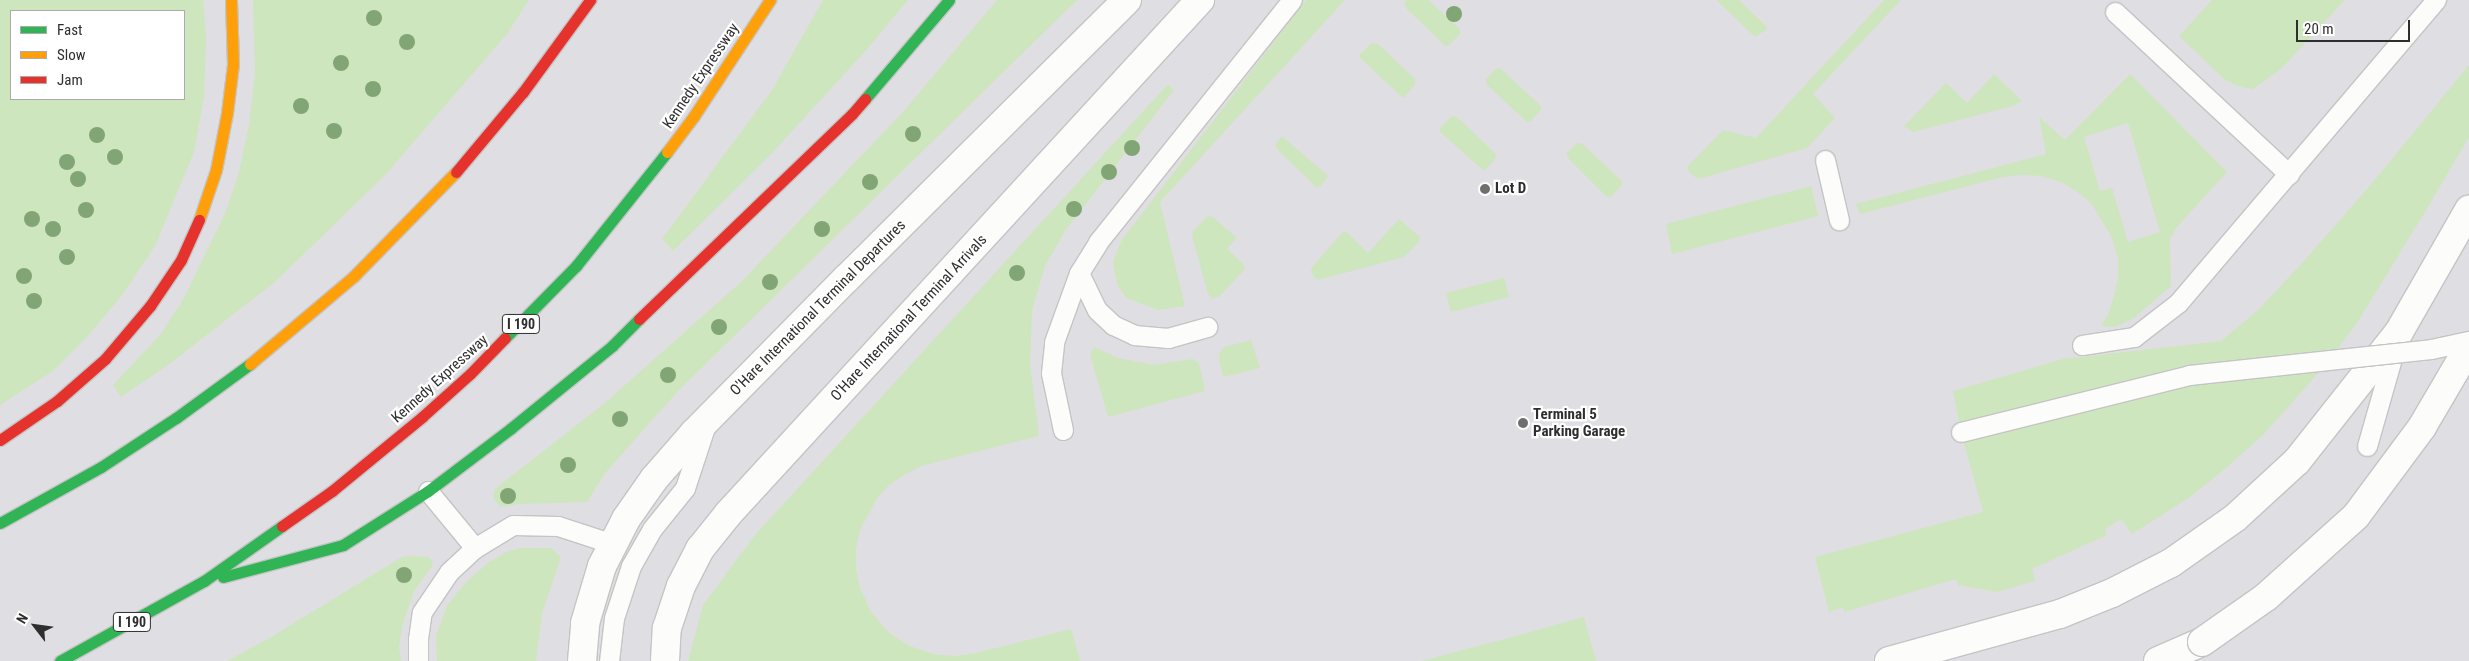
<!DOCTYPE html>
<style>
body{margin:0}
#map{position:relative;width:2469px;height:661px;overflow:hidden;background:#ece8e4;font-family:"Roboto Condensed",sans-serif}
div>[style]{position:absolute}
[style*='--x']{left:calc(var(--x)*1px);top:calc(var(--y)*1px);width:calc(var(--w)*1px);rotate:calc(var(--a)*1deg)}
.airport>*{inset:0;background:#dfdee2}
.green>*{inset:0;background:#cee6be}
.roads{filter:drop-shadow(1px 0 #c5c4c5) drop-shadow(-1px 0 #c5c4c5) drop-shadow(0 1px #c5c4c5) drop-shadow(0 -1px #c5c4c5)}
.lane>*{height:19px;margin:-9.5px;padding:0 9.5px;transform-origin:9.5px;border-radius:9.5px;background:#fcfcfb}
.street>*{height:28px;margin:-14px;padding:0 14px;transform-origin:14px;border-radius:14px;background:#fcfcfb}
.fast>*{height:11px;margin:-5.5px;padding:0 5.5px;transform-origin:5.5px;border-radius:5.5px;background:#30b455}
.slow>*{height:11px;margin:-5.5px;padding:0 5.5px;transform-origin:5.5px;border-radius:5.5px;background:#ff9f0a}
.jam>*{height:11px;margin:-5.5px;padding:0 5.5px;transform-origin:5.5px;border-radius:5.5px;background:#e5322d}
.tram>*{height:1px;margin:-0.5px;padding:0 0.5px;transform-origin:0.5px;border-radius:0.5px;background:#dfdfe1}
.rail>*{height:4px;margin:-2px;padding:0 2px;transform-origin:2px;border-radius:2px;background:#dfdfe1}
.bridges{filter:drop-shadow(1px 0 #c5c4c5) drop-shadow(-1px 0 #c5c4c5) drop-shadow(0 1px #c5c4c5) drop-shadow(0 -1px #c5c4c5)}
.lane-bridge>*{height:19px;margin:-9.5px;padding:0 9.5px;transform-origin:9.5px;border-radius:9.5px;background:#fcfcfb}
.street-bridge>*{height:28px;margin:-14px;padding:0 14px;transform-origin:14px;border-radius:14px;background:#fcfcfb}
.trees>*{width:16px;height:16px;margin:-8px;border-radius:50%;background:#82a575}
.dots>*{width:14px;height:14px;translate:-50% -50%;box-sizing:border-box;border:2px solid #fff;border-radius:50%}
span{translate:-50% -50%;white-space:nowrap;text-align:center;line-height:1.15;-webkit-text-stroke:4.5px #fff;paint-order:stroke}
.shield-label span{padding:1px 4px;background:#fff;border:1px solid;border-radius:4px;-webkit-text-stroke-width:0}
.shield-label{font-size:14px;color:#2e2e2e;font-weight:700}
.street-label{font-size:15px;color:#2e2e2e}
.poi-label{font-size:15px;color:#2e2e2e;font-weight:700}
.left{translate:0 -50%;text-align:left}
.legend{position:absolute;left:10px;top:10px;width:175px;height:90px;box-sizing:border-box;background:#fff;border:1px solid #ababab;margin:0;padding:6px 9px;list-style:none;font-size:15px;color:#2e2e2e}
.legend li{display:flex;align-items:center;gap:10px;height:25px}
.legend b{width:25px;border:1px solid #ababab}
.north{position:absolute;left:10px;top:601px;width:50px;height:50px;-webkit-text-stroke:4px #fff;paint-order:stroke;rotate:300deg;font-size:14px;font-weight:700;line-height:20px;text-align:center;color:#2e2e2e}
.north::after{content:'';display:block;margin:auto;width:18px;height:22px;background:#2e2e2e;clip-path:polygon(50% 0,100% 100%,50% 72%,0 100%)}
.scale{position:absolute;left:2296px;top:20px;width:114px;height:22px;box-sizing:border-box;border:2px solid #2e2e2e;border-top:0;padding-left:6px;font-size:15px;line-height:18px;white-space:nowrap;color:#2e2e2e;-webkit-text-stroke:4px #fff;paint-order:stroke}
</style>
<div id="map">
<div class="airport">
<div style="clip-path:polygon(evenodd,0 0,2469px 0,2469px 661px,0 661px,0 0,11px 11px,184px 11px,184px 99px,11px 99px,11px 11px)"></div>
</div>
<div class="green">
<div style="clip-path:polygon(evenodd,0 0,203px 0,206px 39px,204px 97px,194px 152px,155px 246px,123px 294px,88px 336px,53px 371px,0 405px,0 0,184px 11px,184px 99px,11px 99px,11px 11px,184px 11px)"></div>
<div style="clip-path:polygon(253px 0,529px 0,507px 34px,385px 175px,275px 282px,168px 365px,121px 397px,113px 385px,160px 335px,184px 298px,226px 211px,239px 172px,249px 125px,255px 73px)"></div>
<div style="clip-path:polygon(823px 0,908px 0,868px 48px,774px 151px,673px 251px,662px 239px,772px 90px)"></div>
<div style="clip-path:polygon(997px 0,1077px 0,678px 391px,606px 472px,587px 502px,518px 504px,501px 507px,495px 501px,493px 496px,495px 489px,606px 402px,741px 282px,903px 112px)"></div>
<div style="clip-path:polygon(1306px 0,1345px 0,1160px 202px,1185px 306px,1158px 310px,1126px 298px,1117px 284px,1113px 261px,1121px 241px)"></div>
<div style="clip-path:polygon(1407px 0,1428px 0,1460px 29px,1460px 34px,1448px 46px,1445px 46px,1406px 8px,1404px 3px)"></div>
<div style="clip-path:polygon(1716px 0,1739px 0,1766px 26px,1767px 29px,1755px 37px)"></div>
<div style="clip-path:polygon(1884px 0,1901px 0,1813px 94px,1835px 118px,1807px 148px,1698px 179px,1691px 174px,1687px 170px,1688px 166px,1723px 130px,1756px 138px)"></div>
<div style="clip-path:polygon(2212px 0,2345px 0,2281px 69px,2253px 89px,2238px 86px,2225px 80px,2179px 36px)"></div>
<div style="clip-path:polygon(1372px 43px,1378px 44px,1415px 79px,1415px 85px,1403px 98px,1361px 59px,1359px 55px)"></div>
<div style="clip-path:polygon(2469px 65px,2469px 137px,2425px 212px,2357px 323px,2328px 362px,2263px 435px,2226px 468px,2190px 497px,2132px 534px,2121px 519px,2105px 529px,2107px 535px,2032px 569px,2035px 581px,1997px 592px,1958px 585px,1956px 579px,1844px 612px,1843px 607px,1829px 612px,1815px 557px,1983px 512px,1961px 432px,1953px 391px,2063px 359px,2221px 341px,2257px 311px,2304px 261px,2373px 182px)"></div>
<div style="clip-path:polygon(1500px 68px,1541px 106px,1541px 110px,1530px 122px,1527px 122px,1487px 85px,1486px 79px,1496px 69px)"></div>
<div style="clip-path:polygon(1994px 74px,2022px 101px,2013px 106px,1913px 132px,1904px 126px,1946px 83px,1967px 103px)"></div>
<div style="clip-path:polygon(evenodd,2130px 74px,2227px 172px,2177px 227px,2170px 239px,2171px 286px,2134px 318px,2115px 327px,2101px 326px,2108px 315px,2114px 296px,2118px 278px,2118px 258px,2111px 236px,2091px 203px,2076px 191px,2061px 182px,2041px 176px,2023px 175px,2003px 177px,1860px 214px,1856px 204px,2046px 154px,2039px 117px,2065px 140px,2130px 74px,2128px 123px,2160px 232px,2128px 242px,2112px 188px,2100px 191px,2084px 137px,2128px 123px)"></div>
<div style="clip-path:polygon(1168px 84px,1174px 90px,1065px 231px,1045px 266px,1032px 311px,1030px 364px,1039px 436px,921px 466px,904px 475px,888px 486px,877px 498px,860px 530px,856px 549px,856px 569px,860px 588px,871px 612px,889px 633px,910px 646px,933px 654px,955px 656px,976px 653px,1071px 629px,1080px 661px,688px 661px,703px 605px,755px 535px)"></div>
<div style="clip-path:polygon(1452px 116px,1458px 118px,1495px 153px,1496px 158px,1484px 171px,1441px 133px,1439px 129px)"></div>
<div style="clip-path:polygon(1282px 136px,1328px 176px,1320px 187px,1316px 187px,1277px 149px,1275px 145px)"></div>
<div style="clip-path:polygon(1577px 143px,1581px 143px,1622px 181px,1622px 185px,1611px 197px,1607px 197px,1569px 159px,1566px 154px)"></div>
<div style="clip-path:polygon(1811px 186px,1818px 216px,1672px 254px,1666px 224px)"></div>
<div style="clip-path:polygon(1208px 216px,1213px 217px,1237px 238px,1227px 249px,1244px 265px,1245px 269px,1220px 296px,1213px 299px,1208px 294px,1192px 236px,1193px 231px)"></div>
<div style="clip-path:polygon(1399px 219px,1420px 237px,1419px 242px,1404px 257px,1318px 280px,1315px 278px,1311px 271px,1312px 267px,1343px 232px,1348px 233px,1368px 253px)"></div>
<div style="clip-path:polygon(1504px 278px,1509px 297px,1451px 312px,1446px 293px)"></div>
<div style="clip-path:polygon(1251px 340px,1260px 368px,1223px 377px,1219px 358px,1220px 352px,1224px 347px)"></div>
<div style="clip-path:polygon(1094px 347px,1118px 358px,1154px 365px,1193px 359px,1199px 363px,1205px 391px,1108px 417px,1090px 354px)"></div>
<div style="clip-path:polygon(521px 548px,551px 548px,561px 557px,542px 613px,536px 661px,437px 661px,436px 635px,447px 606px,464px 584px,489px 562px,506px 552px)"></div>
<div style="clip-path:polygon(409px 556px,428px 557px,433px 561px,432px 566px,414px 591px,403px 623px,399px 647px,401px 661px,227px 661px,271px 637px,402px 557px)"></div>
<div style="clip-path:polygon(1584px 617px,1596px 661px,1422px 661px,1523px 634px)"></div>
</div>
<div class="roads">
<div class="lane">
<div style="--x:2115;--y:12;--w:238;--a:43"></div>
<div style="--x:1825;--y:160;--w:62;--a:76.9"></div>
<div style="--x:1079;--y:273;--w:41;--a:64.1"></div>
<div style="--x:1097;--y:310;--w:22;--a:43"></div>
<div style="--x:1113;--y:325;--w:23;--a:25"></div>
<div style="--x:1134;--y:335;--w:34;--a:5"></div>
<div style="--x:1168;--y:338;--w:41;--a:-15.8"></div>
<div style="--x:2082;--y:345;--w:53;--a:-8.7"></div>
<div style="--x:2134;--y:337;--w:56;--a:-37.7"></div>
<div style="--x:2178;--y:303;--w:398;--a:-49.6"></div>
<div style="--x:1063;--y:430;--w:58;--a:-101.9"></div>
<div style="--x:1051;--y:373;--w:31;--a:-84"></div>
<div style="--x:1054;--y:342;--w:73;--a:-70.1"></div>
<div style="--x:1079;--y:273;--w:36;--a:-58"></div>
<div style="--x:1098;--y:242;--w:310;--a:-51.3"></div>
<div style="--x:2367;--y:446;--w:109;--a:-74.1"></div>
<div style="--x:428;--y:491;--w:74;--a:50.5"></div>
<div style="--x:418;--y:661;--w:22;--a:-90"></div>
<div style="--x:418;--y:639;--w:27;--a:-82"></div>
<div style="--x:422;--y:612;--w:48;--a:-56"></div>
<div style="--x:449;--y:572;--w:35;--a:-43"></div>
<div style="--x:475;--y:548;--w:44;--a:-31.2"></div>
<div style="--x:513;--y:525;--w:45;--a:1.3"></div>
<div style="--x:558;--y:526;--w:58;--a:18.1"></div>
<div style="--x:609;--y:661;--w:43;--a:-83.4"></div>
<div style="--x:614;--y:618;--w:55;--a:-71.9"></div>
<div style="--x:631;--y:566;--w:43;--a:-60.4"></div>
<div style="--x:652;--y:529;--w:53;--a:-51.2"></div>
<div style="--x:685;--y:488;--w:64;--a:-71.8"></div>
</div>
<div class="street">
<div style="--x:582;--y:661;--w:38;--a:-85"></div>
<div style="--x:585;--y:623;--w:59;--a:-73.4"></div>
<div style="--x:602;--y:566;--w:53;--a:-62.9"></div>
<div style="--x:626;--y:519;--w:49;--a:-55"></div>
<div style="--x:654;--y:479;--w:62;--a:-48.9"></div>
<div style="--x:695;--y:432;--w:215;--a:-45.4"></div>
<div style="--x:846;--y:279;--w:396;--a:-44.8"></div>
<div style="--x:665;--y:661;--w:33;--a:-87"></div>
<div style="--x:667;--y:628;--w:44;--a:-71.6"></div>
<div style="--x:681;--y:586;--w:42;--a:-62.8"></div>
<div style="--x:700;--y:549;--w:45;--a:-51.3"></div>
<div style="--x:728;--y:514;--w:698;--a:-47.44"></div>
<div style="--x:1889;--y:661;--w:177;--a:-15.4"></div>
<div style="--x:2060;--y:614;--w:56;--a:-22"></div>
<div style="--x:2112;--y:593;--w:66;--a:-27"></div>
<div style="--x:2171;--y:563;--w:78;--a:-35.1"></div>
<div style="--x:2235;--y:518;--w:84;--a:-42.6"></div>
<div style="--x:2297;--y:461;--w:164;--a:-51.7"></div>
<div style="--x:2399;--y:332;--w:141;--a:-60.2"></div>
<div style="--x:2158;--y:661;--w:48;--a:-23.4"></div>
</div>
<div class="fast">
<div style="--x:865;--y:99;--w:130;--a:-49.7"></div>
<div style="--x:505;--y:338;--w:101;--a:-45.4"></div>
<div style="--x:576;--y:266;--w:146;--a:-51.4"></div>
<div style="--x:0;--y:523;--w:115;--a:-29"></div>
<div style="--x:101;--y:467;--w:90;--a:-33.2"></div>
<div style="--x:176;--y:418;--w:92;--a:-36.1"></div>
<div style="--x:223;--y:577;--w:124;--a:-14.9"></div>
<div style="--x:343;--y:545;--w:101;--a:-32.4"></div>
<div style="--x:428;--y:491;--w:103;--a:-37.1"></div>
<div style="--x:510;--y:429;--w:132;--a:-39.1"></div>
<div style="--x:612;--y:346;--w:38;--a:-45"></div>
<div style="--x:60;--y:661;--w:165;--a:-29.1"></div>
<div style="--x:204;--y:581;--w:95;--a:-35.2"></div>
</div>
<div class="slow">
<div style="--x:667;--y:152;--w:45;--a:-53.1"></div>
<div style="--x:694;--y:116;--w:139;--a:-56.8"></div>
<div style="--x:199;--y:220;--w:53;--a:-71.2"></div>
<div style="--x:216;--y:170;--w:58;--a:-79.1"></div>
<div style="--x:227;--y:113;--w:49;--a:-83"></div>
<div style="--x:233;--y:64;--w:64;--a:-91.8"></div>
<div style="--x:250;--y:364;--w:136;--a:-40.2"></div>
<div style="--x:354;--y:276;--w:146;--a:-45.6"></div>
</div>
<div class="jam">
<div style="--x:456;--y:172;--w:104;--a:-50.1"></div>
<div style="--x:523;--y:92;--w:114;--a:-53.9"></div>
<div style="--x:639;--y:319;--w:296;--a:-43.9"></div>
<div style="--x:852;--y:114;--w:20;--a:-49"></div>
<div style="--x:0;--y:440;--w:69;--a:-34.4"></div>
<div style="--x:57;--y:401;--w:64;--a:-41.2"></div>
<div style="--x:105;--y:359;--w:70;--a:-49.7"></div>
<div style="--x:150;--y:306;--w:55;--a:-56"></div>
<div style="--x:181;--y:260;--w:44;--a:-65.8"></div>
<div style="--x:282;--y:526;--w:61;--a:-35"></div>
<div style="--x:332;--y:491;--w:117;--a:-39.4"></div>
<div style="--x:422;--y:417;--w:64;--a:-41.9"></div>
<div style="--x:470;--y:374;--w:50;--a:-45.8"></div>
</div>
</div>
<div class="tram">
<div style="--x:2329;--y:661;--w:32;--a:-41"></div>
<div style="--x:2353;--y:640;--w:66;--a:-48.1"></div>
<div style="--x:2397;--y:591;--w:50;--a:-51.5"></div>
<div style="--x:2428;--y:552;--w:74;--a:-56.5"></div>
<div style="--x:2379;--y:661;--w:87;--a:-51.5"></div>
<div style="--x:2433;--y:593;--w:67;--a:-57.3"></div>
</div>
<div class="rail">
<div style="--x:0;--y:595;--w:153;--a:-28.1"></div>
<div style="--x:135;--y:523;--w:173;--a:-34.1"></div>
<div style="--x:278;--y:426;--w:170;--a:-40.5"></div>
<div style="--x:407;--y:316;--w:145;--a:-45.3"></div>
<div style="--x:509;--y:213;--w:148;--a:-49.9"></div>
<div style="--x:604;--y:100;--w:119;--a:-57.4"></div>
<div style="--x:0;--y:621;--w:128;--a:-27"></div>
<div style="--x:114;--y:563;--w:141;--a:-32.6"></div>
<div style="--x:233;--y:487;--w:138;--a:-35.3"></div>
<div style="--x:346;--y:407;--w:143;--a:-42.7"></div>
<div style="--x:451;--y:310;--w:205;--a:-48.2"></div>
<div style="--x:588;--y:157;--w:104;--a:-52.8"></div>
<div style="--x:651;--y:74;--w:88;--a:-57"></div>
</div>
<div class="bridges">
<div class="lane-bridge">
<div style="--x:1961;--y:432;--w:235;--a:-14"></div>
<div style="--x:2189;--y:375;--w:243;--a:-6.1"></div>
<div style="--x:2431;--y:349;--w:39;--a:-12"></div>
</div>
<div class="street-bridge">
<div style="--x:2202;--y:642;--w:78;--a:-35.1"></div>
<div style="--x:2266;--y:597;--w:121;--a:-42"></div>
<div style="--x:2356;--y:516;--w:111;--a:-53.4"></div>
<div style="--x:2422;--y:427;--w:93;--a:-59.6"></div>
</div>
</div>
<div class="trees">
<div style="left:1454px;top:14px"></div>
<div style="left:374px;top:18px"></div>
<div style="left:407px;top:42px"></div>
<div style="left:341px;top:63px"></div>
<div style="left:373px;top:89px"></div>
<div style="left:301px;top:106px"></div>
<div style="left:334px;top:131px"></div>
<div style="left:913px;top:134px"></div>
<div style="left:97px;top:135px"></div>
<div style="left:1132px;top:148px"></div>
<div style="left:115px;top:157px"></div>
<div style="left:67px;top:162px"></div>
<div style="left:1109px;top:172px"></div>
<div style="left:78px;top:179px"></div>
<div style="left:870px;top:182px"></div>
<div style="left:1074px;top:209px"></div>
<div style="left:86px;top:210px"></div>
<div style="left:32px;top:219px"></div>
<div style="left:53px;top:229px"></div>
<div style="left:822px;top:229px"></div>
<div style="left:67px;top:257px"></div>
<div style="left:1017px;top:273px"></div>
<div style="left:24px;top:276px"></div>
<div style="left:770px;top:282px"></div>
<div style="left:34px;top:301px"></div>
<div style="left:719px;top:327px"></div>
<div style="left:668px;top:375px"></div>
<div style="left:620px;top:419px"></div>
<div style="left:568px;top:465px"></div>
<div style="left:508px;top:496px"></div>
<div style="left:404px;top:575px"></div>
</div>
<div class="dots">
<div style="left:1485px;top:189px;background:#706f6e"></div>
<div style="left:1523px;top:423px;background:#706f6e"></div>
</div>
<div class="shield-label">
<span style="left:521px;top:324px">I 190</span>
<span style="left:132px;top:622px">I 190</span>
</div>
<div class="street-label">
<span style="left:701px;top:76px;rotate:-56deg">Kennedy Expressway</span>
<span style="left:818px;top:308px;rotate:-45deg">O'Hare International Terminal Departures</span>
<span style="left:909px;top:318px;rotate:-47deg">O'Hare International Terminal Arrivals</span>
<span style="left:440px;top:379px;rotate:-42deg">Kennedy Expressway</span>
</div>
<div class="poi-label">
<span class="left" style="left:1495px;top:189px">Lot D</span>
<span class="left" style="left:1533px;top:423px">Terminal 5<br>Parking Garage</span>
</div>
<ul class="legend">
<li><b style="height:6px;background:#30b455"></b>Fast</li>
<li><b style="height:6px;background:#ff9f0a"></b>Slow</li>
<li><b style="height:6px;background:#e5322d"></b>Jam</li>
</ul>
<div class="north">N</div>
<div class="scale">20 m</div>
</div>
